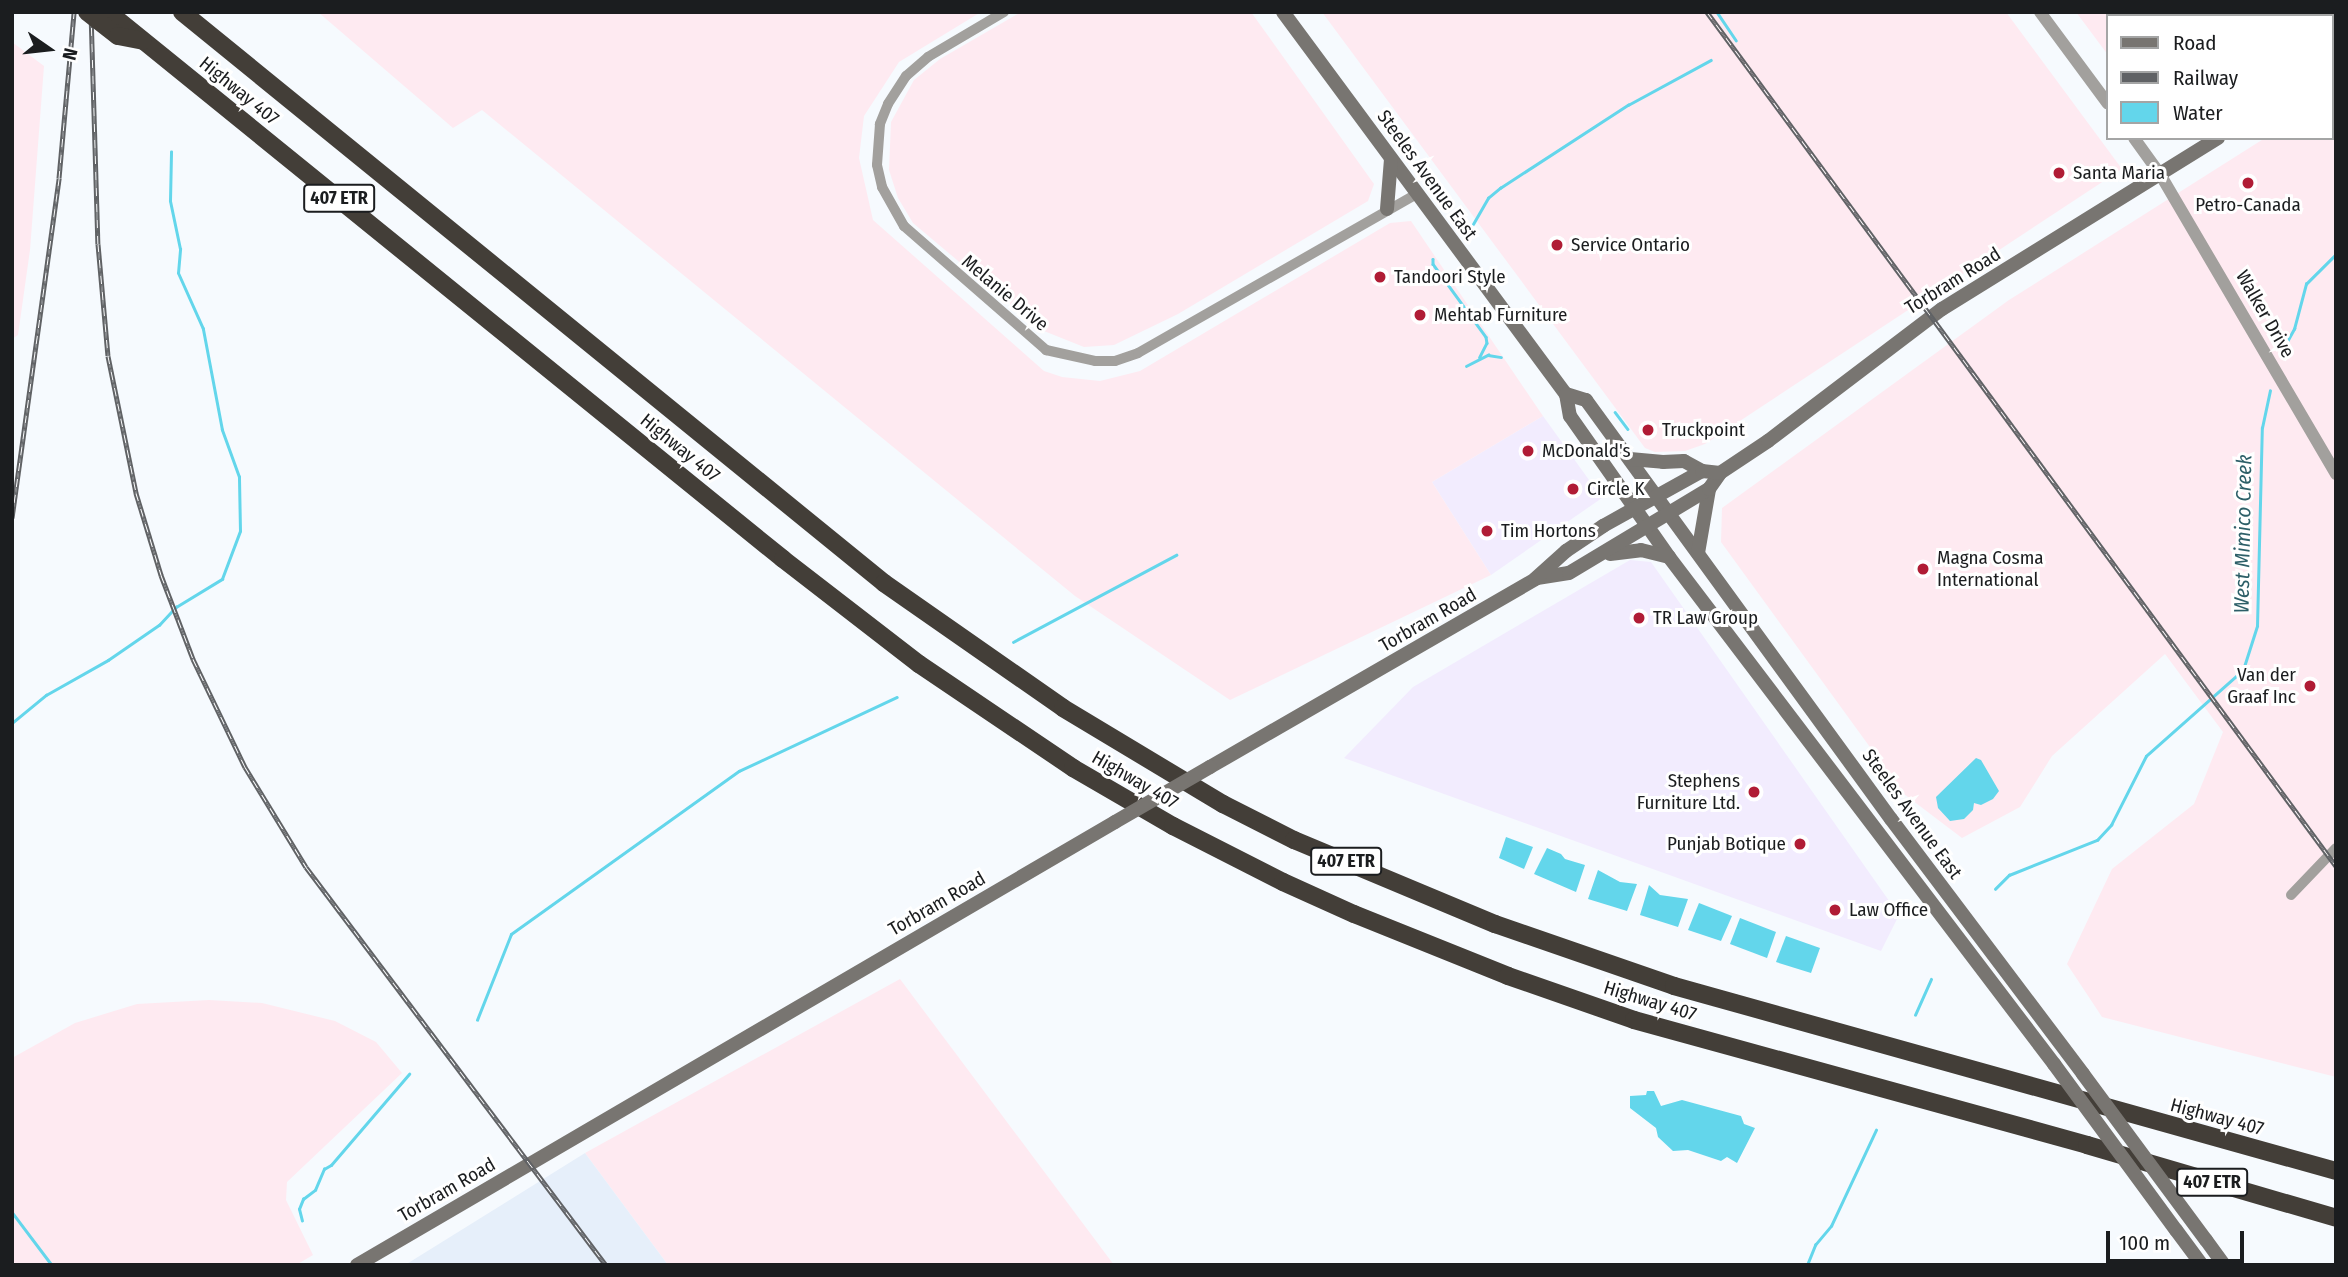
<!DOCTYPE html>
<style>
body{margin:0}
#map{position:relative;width:2348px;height:1277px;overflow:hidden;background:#f6fafe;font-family:"Fira Sans Condensed",sans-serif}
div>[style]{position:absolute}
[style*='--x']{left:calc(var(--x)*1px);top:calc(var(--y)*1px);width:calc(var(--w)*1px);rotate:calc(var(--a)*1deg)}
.commercial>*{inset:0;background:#f2ecfe}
.industrial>*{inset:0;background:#feeaf1}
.built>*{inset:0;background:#e6effa}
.water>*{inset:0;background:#63d6eb}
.stream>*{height:2.5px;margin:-1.25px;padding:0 1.25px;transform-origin:1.25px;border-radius:1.25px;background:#63d6eb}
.minor>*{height:10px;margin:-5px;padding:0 5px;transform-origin:5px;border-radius:5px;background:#a2a09d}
.tertiary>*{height:12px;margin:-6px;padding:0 6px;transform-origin:6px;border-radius:6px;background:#a2a09d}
.secondary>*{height:14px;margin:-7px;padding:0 7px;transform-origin:7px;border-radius:7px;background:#787571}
.motorway>*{height:18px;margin:-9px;padding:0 9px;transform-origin:9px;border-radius:9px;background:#433e38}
.rail>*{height:5px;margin-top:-2.5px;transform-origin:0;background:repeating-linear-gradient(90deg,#fff 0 8px,#606265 0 16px);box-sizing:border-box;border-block:2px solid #606265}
.secondary-bridge>*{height:14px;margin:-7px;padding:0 7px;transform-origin:7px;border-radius:7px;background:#787571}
.motorway-bridge>*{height:18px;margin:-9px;padding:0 9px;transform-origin:9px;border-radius:9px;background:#433e38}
.dots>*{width:19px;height:19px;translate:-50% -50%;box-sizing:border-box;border:4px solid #fff;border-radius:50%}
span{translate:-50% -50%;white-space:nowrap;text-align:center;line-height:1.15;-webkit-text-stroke:6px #fff;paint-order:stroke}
.shield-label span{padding:2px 5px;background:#fff;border:2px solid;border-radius:5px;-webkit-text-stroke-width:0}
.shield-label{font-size:18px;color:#1b1d1f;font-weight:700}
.street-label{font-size:19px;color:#1b1d1f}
.poi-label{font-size:19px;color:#1b1d1f}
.left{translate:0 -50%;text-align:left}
.right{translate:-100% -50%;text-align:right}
.water-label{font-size:21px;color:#2d5f68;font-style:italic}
.frame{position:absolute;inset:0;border:14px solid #1b1d1f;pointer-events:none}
.legend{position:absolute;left:2106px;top:14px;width:228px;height:126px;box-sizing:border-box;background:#fff;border:2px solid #a4a5a5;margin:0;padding:9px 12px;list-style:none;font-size:21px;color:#1b1d1f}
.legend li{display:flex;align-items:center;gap:14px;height:35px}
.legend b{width:35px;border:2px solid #a4a5a5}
.north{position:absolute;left:14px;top:14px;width:70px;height:70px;-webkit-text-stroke:5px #fff;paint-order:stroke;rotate:104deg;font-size:19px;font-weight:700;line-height:28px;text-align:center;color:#1b1d1f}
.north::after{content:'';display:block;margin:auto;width:24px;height:32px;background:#1b1d1f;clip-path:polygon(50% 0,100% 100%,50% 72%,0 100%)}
.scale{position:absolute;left:2106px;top:1231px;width:138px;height:32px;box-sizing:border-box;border:4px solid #1b1d1f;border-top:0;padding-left:9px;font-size:21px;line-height:24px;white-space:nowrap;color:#1b1d1f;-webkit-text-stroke:5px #fff;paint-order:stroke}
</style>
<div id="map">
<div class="commercial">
<div style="clip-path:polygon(1543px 416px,1602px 498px,1491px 575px,1432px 482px)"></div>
<div style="clip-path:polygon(1630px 560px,1651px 562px,1899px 915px,1881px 951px,1344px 758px,1413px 687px)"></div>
</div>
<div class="industrial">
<div style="clip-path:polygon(318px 12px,981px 12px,899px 62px,864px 116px,859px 158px,873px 220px,1044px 371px,1062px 377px,1100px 381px,1140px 371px,1390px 223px,1411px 221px,1543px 416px,1432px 482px,1491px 575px,1230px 700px,1075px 596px,482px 110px,453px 128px)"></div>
<div style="clip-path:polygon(1021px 12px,1251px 12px,1374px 184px,1368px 201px,1178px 314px,1114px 345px,1084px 347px,1039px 329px,913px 223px,898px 198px,889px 170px,891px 122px,914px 80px,940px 59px)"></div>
<div style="clip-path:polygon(1322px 12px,2006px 12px,2122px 169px,1705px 444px,1685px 451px,1655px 452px,1645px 448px)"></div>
<div style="clip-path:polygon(2076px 12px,2336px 12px,2336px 44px,2332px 46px,2332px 16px,2108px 16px,2108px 55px)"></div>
<div style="clip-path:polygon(12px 42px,44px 66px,30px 250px,18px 335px,12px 339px)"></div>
<div style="clip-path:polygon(2336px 93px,2336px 1077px,2102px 1017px,2067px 964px,2112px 869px,2194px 804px,2223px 732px,2165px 654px,2052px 756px,2020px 807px,1962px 838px,1904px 794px,1721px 542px,1722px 508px,2009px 300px,2265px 138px,2332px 138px,2332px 95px)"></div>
<div style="clip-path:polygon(900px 979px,1114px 1265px,668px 1265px,585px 1153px)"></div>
<div style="clip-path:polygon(209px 1000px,262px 1003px,335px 1021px,376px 1042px,402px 1073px,287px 1182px,286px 1200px,313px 1255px,296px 1265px,12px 1265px,12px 1058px,75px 1023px,137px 1004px)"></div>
</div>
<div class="built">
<div style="clip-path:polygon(585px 1153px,668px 1265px,405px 1265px)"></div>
</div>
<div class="water">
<div style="clip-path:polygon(1976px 758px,1981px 760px,1999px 791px,1993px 799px,1981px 805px,1974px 803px,1973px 810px,1964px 819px,1950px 821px,1938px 808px,1936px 797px)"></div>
<div style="clip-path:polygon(1506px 837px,1533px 847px,1524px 869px,1499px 858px)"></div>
<div style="clip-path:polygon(1547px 848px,1561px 854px,1565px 859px,1585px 865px,1576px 892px,1534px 874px)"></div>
<div style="clip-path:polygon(1598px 870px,1620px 882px,1637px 884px,1627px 911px,1588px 899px)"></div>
<div style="clip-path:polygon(1649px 885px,1660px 895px,1688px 899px,1678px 927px,1640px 915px)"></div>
<div style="clip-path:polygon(1699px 903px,1732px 916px,1721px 941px,1688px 930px)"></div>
<div style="clip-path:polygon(1740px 918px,1776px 932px,1767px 958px,1730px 944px)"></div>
<div style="clip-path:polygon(1786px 936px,1820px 948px,1811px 973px,1776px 962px)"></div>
<div style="clip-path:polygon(1647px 1091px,1654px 1091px,1661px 1106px,1682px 1100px,1741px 1116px,1744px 1124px,1755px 1128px,1737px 1163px,1727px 1157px,1721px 1161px,1688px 1150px,1673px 1151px,1658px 1137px,1656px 1128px,1630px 1108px,1630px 1096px,1646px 1095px)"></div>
</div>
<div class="stream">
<div style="--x:1717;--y:12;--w:34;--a:56"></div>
<div style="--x:1473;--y:224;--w:30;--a:-60"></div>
<div style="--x:1488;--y:198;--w:16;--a:-40"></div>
<div style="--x:1500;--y:188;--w:153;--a:-33"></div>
<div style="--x:1628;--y:105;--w:94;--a:-28.5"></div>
<div style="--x:1433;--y:259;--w:5;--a:90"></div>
<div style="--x:1433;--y:264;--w:90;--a:54"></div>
<div style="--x:1486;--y:337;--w:6;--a:81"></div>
<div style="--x:1487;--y:343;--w:16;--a:117"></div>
<div style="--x:2284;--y:347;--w:21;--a:-61"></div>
<div style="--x:2294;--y:329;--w:47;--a:-75.1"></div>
<div style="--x:2306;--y:284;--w:42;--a:-45"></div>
<div style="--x:1466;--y:366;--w:25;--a:-27"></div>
<div style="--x:1488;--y:355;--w:13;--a:9"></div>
<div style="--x:1615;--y:412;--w:21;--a:53"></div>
<div style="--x:1013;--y:642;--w:185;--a:-28.1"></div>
<div style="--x:12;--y:723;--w:44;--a:-39.5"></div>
<div style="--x:46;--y:695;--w:71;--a:-29.4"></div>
<div style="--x:108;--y:660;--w:62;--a:-34.5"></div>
<div style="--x:159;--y:625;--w:25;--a:-47"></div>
<div style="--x:176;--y:607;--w:54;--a:-31.3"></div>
<div style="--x:222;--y:579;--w:51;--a:-69.4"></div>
<div style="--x:240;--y:531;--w:54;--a:-91.1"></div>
<div style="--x:239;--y:477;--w:50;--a:-109.9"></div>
<div style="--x:222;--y:430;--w:103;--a:-100.7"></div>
<div style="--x:203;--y:329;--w:61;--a:-114.1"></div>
<div style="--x:178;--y:273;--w:24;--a:-85"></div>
<div style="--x:180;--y:249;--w:49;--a:-101.8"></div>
<div style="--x:170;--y:201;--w:49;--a:-88.8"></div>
<div style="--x:1995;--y:889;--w:20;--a:-45"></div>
<div style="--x:2009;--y:875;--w:95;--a:-21.7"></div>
<div style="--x:2097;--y:840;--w:21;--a:-47"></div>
<div style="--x:2111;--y:825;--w:77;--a:-63.1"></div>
<div style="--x:2146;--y:756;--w:130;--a:-41.6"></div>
<div style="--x:2243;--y:670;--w:46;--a:-72.3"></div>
<div style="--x:2257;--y:626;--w:198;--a:-88.6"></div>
<div style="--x:2262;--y:428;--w:38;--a:-78"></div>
<div style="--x:1915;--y:1015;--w:39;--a:-66"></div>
<div style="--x:477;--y:1020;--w:92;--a:-68.4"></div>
<div style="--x:511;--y:934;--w:280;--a:-35.6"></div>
<div style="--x:739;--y:771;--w:174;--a:-25.1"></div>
<div style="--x:12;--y:1212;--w:66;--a:53"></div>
<div style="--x:302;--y:1221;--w:12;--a:-104"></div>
<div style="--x:299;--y:1209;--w:11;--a:-68"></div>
<div style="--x:303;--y:1199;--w:15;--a:-37"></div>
<div style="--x:315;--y:1190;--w:23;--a:-67"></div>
<div style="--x:324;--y:1169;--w:8;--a:-30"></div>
<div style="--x:331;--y:1165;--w:120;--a:-49.4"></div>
<div style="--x:1807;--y:1265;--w:22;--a:-68"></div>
<div style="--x:1815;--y:1245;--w:25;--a:-50"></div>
<div style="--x:1831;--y:1226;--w:106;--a:-64.9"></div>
</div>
<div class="minor">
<div style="--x:1004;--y:12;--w:88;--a:149.4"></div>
<div style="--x:928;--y:57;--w:29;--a:139"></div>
<div style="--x:906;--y:76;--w:33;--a:123"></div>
<div style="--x:888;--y:104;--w:22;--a:112"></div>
<div style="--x:880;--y:124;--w:41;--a:94.2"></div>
<div style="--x:877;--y:165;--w:23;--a:77"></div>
<div style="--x:882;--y:187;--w:45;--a:60.6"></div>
<div style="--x:904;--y:226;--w:189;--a:41.1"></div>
<div style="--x:1046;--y:350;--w:50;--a:12.7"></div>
<div style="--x:1095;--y:361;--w:20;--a:0"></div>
<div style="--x:1115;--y:361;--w:24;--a:-19"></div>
<div style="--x:1138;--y:353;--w:321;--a:-29.7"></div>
<div style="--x:2291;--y:895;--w:65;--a:-46.2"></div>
</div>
<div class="tertiary">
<div style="--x:2040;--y:12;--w:114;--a:53.5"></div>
<div style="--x:2134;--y:138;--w:44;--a:54.2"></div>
<div style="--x:2160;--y:174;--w:348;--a:59.6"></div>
</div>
<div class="secondary">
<div style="--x:1283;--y:12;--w:475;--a:53.5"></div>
<div style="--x:1566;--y:394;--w:22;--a:80"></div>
<div style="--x:1570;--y:416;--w:172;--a:54.9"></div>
<div style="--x:1669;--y:557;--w:637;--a:52.79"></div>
<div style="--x:2332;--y:68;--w:5;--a:-37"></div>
<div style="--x:1387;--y:209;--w:50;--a:-85.4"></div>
<div style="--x:1566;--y:394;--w:21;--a:17"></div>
<div style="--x:1586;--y:400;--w:518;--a:53.95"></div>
<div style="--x:1891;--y:819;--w:319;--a:53"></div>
<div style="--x:1630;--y:459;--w:33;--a:5"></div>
<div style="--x:1663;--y:462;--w:21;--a:-3"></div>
<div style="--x:1684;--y:461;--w:21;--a:29"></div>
<div style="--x:1698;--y:553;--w:65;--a:-80.2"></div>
<div style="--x:1610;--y:554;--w:31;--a:-7"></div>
<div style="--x:1641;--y:550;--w:29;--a:14"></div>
<div style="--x:1537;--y:578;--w:32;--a:-9"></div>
<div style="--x:1569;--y:573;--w:163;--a:-31"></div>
<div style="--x:1709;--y:489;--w:19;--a:-55"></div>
<div style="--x:1720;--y:473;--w:58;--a:-33.7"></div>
<div style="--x:1768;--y:441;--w:218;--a:-37.2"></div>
<div style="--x:1942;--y:309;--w:325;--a:-31.8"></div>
<div style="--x:1210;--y:767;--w:375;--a:-30"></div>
<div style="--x:1535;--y:579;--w:42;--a:-42.1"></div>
<div style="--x:1566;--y:551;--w:45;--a:-34"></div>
<div style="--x:1603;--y:526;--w:113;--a:-29.1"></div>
<div style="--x:1702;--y:471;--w:18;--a:6"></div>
<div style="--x:2176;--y:1230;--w:44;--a:53.4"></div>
<div style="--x:2206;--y:1240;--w:31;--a:54"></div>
<div style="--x:357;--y:1265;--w:878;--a:-30.3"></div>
</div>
<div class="motorway">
<div style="--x:108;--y:12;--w:869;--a:39.02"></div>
<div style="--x:783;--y:559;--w:172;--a:37.7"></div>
<div style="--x:919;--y:664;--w:186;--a:34"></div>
<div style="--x:1073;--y:768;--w:116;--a:30.1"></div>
<div style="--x:1173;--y:826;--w:123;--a:27"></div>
<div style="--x:1283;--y:882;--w:78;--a:24.3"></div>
<div style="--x:1354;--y:914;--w:166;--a:21.9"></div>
<div style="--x:1508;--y:976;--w:133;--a:19.2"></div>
<div style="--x:1634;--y:1020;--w:470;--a:15.4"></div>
<div style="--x:2087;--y:1145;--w:259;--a:16.3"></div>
<div style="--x:182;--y:12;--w:905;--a:39.12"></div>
<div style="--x:884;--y:583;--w:218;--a:34.9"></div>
<div style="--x:1063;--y:708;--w:187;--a:31"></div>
<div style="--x:1223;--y:804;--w:80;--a:26.9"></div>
<div style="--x:1294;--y:840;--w:218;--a:22.7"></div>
<div style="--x:1495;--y:924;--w:189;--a:19.1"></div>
<div style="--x:1674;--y:986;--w:687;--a:15.61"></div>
</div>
<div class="rail">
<div style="--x:91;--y:12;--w:232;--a:88.3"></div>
<div style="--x:98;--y:244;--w:112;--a:84.9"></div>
<div style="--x:108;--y:356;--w:140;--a:78.4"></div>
<div style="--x:136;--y:493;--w:86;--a:73"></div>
<div style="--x:161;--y:575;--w:90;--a:69.1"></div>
<div style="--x:193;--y:659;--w:120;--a:64.3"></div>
<div style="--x:245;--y:767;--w:117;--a:58.6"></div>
<div style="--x:306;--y:867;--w:498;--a:53"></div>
<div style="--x:1707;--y:12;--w:1061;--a:53.63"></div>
<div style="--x:12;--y:518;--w:343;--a:-82.1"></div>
<div style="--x:59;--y:178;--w:167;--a:-84.8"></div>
</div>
<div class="secondary-bridge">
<div style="--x:1115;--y:822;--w:110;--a:-30.1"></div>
<div style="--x:2054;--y:1064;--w:206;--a:53.7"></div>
<div style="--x:2083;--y:1074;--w:207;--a:53.5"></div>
</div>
<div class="motorway-bridge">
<div style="--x:87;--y:12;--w:39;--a:38"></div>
<div style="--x:118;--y:36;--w:25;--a:11"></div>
</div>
<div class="dots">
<div style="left:2059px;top:173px;background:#b01c35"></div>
<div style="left:2248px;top:183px;background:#b01c35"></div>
<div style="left:1557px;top:245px;background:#b01c35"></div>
<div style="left:1380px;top:277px;background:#b01c35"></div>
<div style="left:1420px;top:315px;background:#b01c35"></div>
<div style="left:1648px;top:430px;background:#b01c35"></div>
<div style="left:1528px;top:451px;background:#b01c35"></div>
<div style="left:1573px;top:489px;background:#b01c35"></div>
<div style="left:1487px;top:531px;background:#b01c35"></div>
<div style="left:1923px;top:569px;background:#b01c35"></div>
<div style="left:1639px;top:618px;background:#b01c35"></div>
<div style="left:2310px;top:686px;background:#b01c35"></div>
<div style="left:1754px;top:792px;background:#b01c35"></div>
<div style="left:1800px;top:844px;background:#b01c35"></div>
<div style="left:1835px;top:910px;background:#b01c35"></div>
</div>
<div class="shield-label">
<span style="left:339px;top:198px">407 ETR</span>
<span style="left:1346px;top:861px">407 ETR</span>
<span style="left:2212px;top:1182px">407 ETR</span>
</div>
<div class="street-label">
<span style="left:239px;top:91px;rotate:39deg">Highway 407</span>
<span style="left:1427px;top:175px;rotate:54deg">Steeles Avenue East</span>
<span style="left:1953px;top:281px;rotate:-32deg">Torbram Road</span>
<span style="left:1005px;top:293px;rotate:40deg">Melanie Drive</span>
<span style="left:2265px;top:314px;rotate:60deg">Walker Drive</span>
<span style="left:680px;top:448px;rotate:39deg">Highway 407</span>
<span style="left:1428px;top:620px;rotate:-30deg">Torbram Road</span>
<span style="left:1135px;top:780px;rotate:30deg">Highway 407</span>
<span style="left:1912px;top:814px;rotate:54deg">Steeles Avenue East</span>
<span style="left:937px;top:904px;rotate:-30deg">Torbram Road</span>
<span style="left:1650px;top:1001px;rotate:17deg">Highway 407</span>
<span style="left:2217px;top:1117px;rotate:15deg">Highway 407</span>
<span style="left:447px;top:1190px;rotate:-30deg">Torbram Road</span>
</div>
<div class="poi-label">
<span class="left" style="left:2073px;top:173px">Santa Maria</span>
<span style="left:2248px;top:205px">Petro-Canada</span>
<span class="left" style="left:1571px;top:245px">Service Ontario</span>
<span class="left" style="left:1394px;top:277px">Tandoori Style</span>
<span class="left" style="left:1434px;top:315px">Mehtab Furniture</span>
<span class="left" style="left:1662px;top:430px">Truckpoint</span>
<span class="left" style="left:1542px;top:451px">McDonald's</span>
<span class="left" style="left:1587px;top:489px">Circle K</span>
<span class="left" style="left:1501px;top:531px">Tim Hortons</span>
<span class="left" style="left:1937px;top:569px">Magna Cosma<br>International</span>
<span class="left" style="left:1653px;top:618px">TR Law Group</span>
<span class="right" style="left:2296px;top:686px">Van der<br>Graaf Inc</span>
<span class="right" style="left:1740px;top:792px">Stephens<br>Furniture Ltd.</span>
<span class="right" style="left:1786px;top:844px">Punjab Botique</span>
<span class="left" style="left:1849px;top:910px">Law Office</span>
</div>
<div class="water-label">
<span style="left:2243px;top:534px;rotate:-89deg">West Mimico Creek</span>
</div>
<div class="frame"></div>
<ul class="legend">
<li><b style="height:9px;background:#787571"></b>Road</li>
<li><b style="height:9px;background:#606265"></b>Railway</li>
<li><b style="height:19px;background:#63d6eb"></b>Water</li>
</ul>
<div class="north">N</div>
<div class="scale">100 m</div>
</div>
